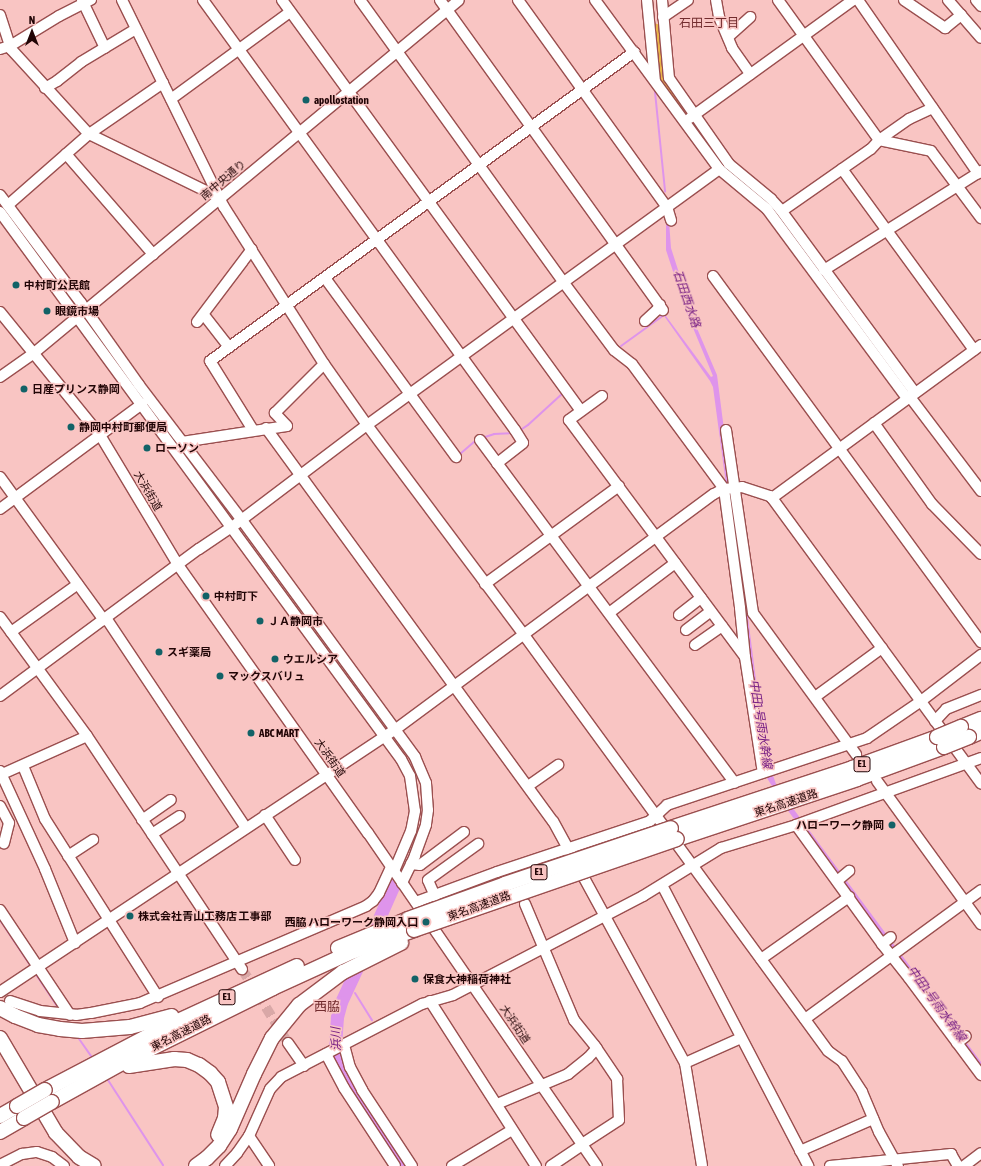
<!DOCTYPE html>
<meta charset="utf-8">
<style>
body{margin:0}
#map{position:relative;width:981px;height:1166px;overflow:hidden;background:#f9c5c3;font-family:"Asap Condensed","Noto Sans JP",sans-serif}
div>[style]{position:absolute}
[style*='--x']{left:calc(var(--x)*1px);top:calc(var(--y)*1px);width:calc(var(--w)*1px);rotate:calc(var(--a)*1deg)}
.green>*{inset:0;background:#e9b349}
.water>*{inset:0;background:#de94eb}
.stream>*{height:2px;margin:-1px;padding:0 1px;transform-origin:1px;border-radius:1px;background:#de94eb}
.river>*{height:13px;margin:-6.5px;padding:0 6.5px;transform-origin:6.5px;border-radius:6.5px;background:#de94eb}
.minor-tunnel>*{height:10px;margin-top:-5px;transform-origin:0;background:repeating-linear-gradient(90deg,#d9a8a7 0 10px,transparent 0 15px)}
.roads{filter:drop-shadow(1px 0 #9a4f4f) drop-shadow(-1px 0 #9a4f4f) drop-shadow(0 1px #9a4f4f) drop-shadow(0 -1px #9a4f4f)}
.minor>*{height:10px;margin:-5px;padding:0 5px;transform-origin:5px;border-radius:5px;background:#fff}
.highway>*{height:14px;margin:-7px;padding:0 7px;transform-origin:7px;border-radius:7px;background:#fff}
.bridges{filter:drop-shadow(1px 0 #9a4f4f) drop-shadow(-1px 0 #9a4f4f) drop-shadow(0 1px #9a4f4f) drop-shadow(0 -1px #9a4f4f)}
.highway-bridge>*{height:14px;margin:-7px;padding:0 7px;transform-origin:7px;border-radius:7px;background:#fff}
.dots>*{width:11px;height:11px;translate:-50% -50%;box-sizing:border-box;border:2px solid #f9c5c3;border-radius:50%}
span{translate:-50% -50%;white-space:nowrap;text-align:center;line-height:1.15;-webkit-text-stroke:3px #f9c5c3;paint-order:stroke}
.shield-label span{padding:1px 3px;background:#f9c5c3;border:1px solid;border-radius:3px;-webkit-text-stroke-width:0}
.shield-label{font-size:10px;color:#210506;font-weight:700}
.poi-label{font-size:11px;color:#210506;font-weight:700}
.left{translate:0 -50%;text-align:left}
.right{translate:-100% -50%;text-align:right}
.street-label{font-size:11px;color:#210506}
.neighbourhood-label{font-size:12px;color:#722c2e}
.water-label{font-size:12px;color:#751c84;font-style:italic}
.quarter-label{font-size:13px;color:#722c2e}
.north{position:absolute;left:12px;top:12px;width:40px;height:40px;-webkit-text-stroke:3px #f9c5c3;paint-order:stroke;rotate:0deg;font-size:11px;font-weight:700;line-height:16px;text-align:center;color:#210506}
.north::after{content:'';display:block;margin:auto;width:14px;height:18px;background:#210506;clip-path:polygon(50% 0,100% 100%,50% 72%,0 100%)}
</style>
<div id="map">
<div class="green">
<div style="clip-path:polygon(654px 23px,660px 25px,666px 80px,690px 114px,686px 118px,658px 81px)"></div>
</div>
<div class="water">
<div style="clip-path:polygon(666px 221px,669px 221px,671px 248px,696px 326px,717px 375px,761px 719px,770px 767px,776px 784px,795px 811px,981px 1062px,981px 1071px,786px 808px,765px 775px,713px 387px,710px 381px,662px 313px,663px 312px,711px 377px,713px 376px,686px 311px,666px 250px)"></div>
</div>
<div class="stream">
<div style="--x:655;--y:92;--w:100;--a:84.2"></div>
<div style="--x:621;--y:346;--w:53;--a:-35.8"></div>
<div style="--x:519;--y:431;--w:11;--a:-34"></div>
<div style="--x:528;--y:425;--w:47;--a:-42.4"></div>
<div style="--x:482;--y:438;--w:13;--a:-18"></div>
<div style="--x:494;--y:434;--w:19;--a:-3"></div>
<div style="--x:460;--y:454;--w:23;--a:-41"></div>
<div style="--x:0;--y:920;--w:58;--a:56.3"></div>
<div style="--x:35;--y:973;--w:43;--a:56.3"></div>
<div style="--x:355;--y:993;--w:32;--a:58"></div>
<div style="--x:37;--y:1005;--w:9;--a:13"></div>
<div style="--x:77;--y:1036;--w:28;--a:55"></div>
<div style="--x:106;--y:1077;--w:105;--a:57.1"></div>
</div>
<div class="river">
<div style="--x:369;--y:941;--w:64;--a:-66.2"></div>
<div style="--x:361;--y:959;--w:47;--a:114.9"></div>
<div style="--x:341;--y:1002;--w:16;--a:105"></div>
<div style="--x:337;--y:1017;--w:29;--a:94"></div>
<div style="--x:335;--y:1046;--w:16;--a:76"></div>
<div style="--x:339;--y:1062;--w:26;--a:67"></div>
<div style="--x:349;--y:1086;--w:97;--a:56"></div>
</div>
<div class="minor-tunnel">
<div style="--x:242;--y:969;--w:87;--a:58.1"></div>
</div>
<div class="roads">
<div class="minor">
<div style="--x:82;--y:0;--w:53;--a:64.4"></div>
<div style="--x:122;--y:0;--w:231;--a:63.8"></div>
<div style="--x:224;--y:207;--w:186;--a:57.5"></div>
<div style="--x:324;--y:364;--w:75;--a:54.8"></div>
<div style="--x:367;--y:425;--w:262;--a:53.2"></div>
<div style="--x:524;--y:635;--w:515;--a:53.84"></div>
<div style="--x:828;--y:1051;--w:17;--a:36"></div>
<div style="--x:842;--y:1061;--w:37;--a:57"></div>
<div style="--x:862;--y:1092;--w:43;--a:67"></div>
<div style="--x:879;--y:1132;--w:39;--a:61"></div>
<div style="--x:203;--y:0;--w:531;--a:54.04"></div>
<div style="--x:515;--y:430;--w:15;--a:58"></div>
<div style="--x:523;--y:443;--w:33;--a:142"></div>
<div style="--x:282;--y:0;--w:508;--a:53.96"></div>
<div style="--x:360;--y:0;--w:349;--a:54.2"></div>
<div style="--x:564;--y:283;--w:84;--a:53.3"></div>
<div style="--x:614;--y:350;--w:23;--a:38"></div>
<div style="--x:632;--y:364;--w:155;--a:53.6"></div>
<div style="--x:724;--y:489;--w:120;--a:82.3"></div>
<div style="--x:740;--y:608;--w:49;--a:84.2"></div>
<div style="--x:745;--y:657;--w:117;--a:81.2"></div>
<div style="--x:440;--y:0;--w:382;--a:54.3"></div>
<div style="--x:518;--y:0;--w:255;--a:54.3"></div>
<div style="--x:667;--y:207;--w:14;--a:73"></div>
<div style="--x:595;--y:0;--w:210;--a:53.7"></div>
<div style="--x:719;--y:169;--w:62;--a:39.8"></div>
<div style="--x:767;--y:209;--w:235;--a:53.5"></div>
<div style="--x:647;--y:0;--w:81;--a:84.4"></div>
<div style="--x:662;--y:0;--w:78;--a:84.9"></div>
<div style="--x:669;--y:78;--w:105;--a:55.1"></div>
<div style="--x:729;--y:164;--w:55;--a:39.8"></div>
<div style="--x:771;--y:199;--w:13;--a:48"></div>
<div style="--x:780;--y:209;--w:228;--a:53.7"></div>
<div style="--x:716;--y:0;--w:17;--a:80"></div>
<div style="--x:719;--y:17;--w:34;--a:67"></div>
<div style="--x:732;--y:48;--w:32;--a:55"></div>
<div style="--x:778;--y:0;--w:173;--a:54.2"></div>
<div style="--x:879;--y:140;--w:53;--a:11.9"></div>
<div style="--x:931;--y:151;--w:84;--a:53.3"></div>
<div style="--x:858;--y:0;--w:211;--a:55.3"></div>
<div style="--x:904;--y:0;--w:50;--a:34.3"></div>
<div style="--x:945;--y:28;--w:21;--a:-39"></div>
<div style="--x:948;--y:0;--w:50;--a:49"></div>
<div style="--x:976;--y:0;--w:8;--a:50"></div>
<div style="--x:0;--y:15;--w:36;--a:72"></div>
<div style="--x:11;--y:49;--w:115;--a:47.5"></div>
<div style="--x:89;--y:134;--w:146;--a:26"></div>
<div style="--x:663;--y:17;--w:30;--a:-34"></div>
<div style="--x:728;--y:37;--w:30;--a:-42"></div>
<div style="--x:0;--y:49;--w:10;--a:-17"></div>
<div style="--x:10;--y:46;--w:57;--a:-31.5"></div>
<div style="--x:59;--y:16;--w:36;--a:-27"></div>
<div style="--x:45;--y:88;--w:14;--a:-30"></div>
<div style="--x:57;--y:81;--w:31;--a:-38"></div>
<div style="--x:81;--y:62;--w:64;--a:-31"></div>
<div style="--x:171;--y:99;--w:147;--a:-36.2"></div>
<div style="--x:690;--y:118;--w:201;--a:-35.9"></div>
<div style="--x:66;--y:154;--w:133;--a:49"></div>
<div style="--x:842;--y:169;--w:224;--a:53.9"></div>
<div style="--x:0;--y:195;--w:135;--a:53.1"></div>
<div style="--x:81;--y:303;--w:100;--a:54.7"></div>
<div style="--x:139;--y:385;--w:168;--a:52.7"></div>
<div style="--x:241;--y:519;--w:295;--a:53.8"></div>
<div style="--x:415;--y:757;--w:28;--a:67"></div>
<div style="--x:426;--y:783;--w:27;--a:86"></div>
<div style="--x:428;--y:810;--w:15;--a:98"></div>
<div style="--x:426;--y:825;--w:33;--a:110"></div>
<div style="--x:415;--y:856;--w:30;--a:116"></div>
<div style="--x:8;--y:205;--w:108;--a:-41.2"></div>
<div style="--x:89;--y:134;--w:90;--a:-34.6"></div>
<div style="--x:782;--y:211;--w:108;--a:-34.9"></div>
<div style="--x:871;--y:149;--w:12;--a:-48"></div>
<div style="--x:879;--y:140;--w:37;--a:-35"></div>
<div style="--x:909;--y:119;--w:26;--a:-25"></div>
<div style="--x:0;--y:212;--w:678;--a:53.76"></div>
<div style="--x:401;--y:759;--w:19;--a:62"></div>
<div style="--x:410;--y:776;--w:35;--a:82"></div>
<div style="--x:415;--y:811;--w:20;--a:101"></div>
<div style="--x:411;--y:831;--w:43;--a:113"></div>
<div style="--x:824;--y:270;--w:186;--a:-32.2"></div>
<div style="--x:713;--y:276;--w:454;--a:53.8"></div>
<div style="--x:325;--y:278;--w:222;--a:53.8"></div>
<div style="--x:0;--y:312;--w:159;--a:50.9"></div>
<div style="--x:100;--y:435;--w:152;--a:59"></div>
<div style="--x:178;--y:565;--w:329;--a:54.7"></div>
<div style="--x:368;--y:833;--w:404;--a:55.5"></div>
<div style="--x:204;--y:315;--w:41;--a:52"></div>
<div style="--x:645;--y:321;--w:16;--a:-43"></div>
<div style="--x:657;--y:310;--w:6;--a:-59"></div>
<div style="--x:197;--y:322;--w:91;--a:-53"></div>
<div style="--x:0;--y:377;--w:42;--a:-35.2"></div>
<div style="--x:34;--y:353;--w:552;--a:-39.71"></div>
<div style="--x:602;--y:396;--w:41;--a:144"></div>
<div style="--x:569;--y:420;--w:295;--a:53.4"></div>
<div style="--x:910;--y:397;--w:118;--a:52.9"></div>
<div style="--x:874;--y:423;--w:100;--a:54.4"></div>
<div style="--x:932;--y:504;--w:70;--a:45.6"></div>
<div style="--x:266;--y:428;--w:487;--a:53.9"></div>
<div style="--x:553;--y:821;--w:276;--a:61.4"></div>
<div style="--x:685;--y:1063;--w:104;--a:80.6"></div>
<div style="--x:253;--y:430;--w:81;--a:-121.9"></div>
<div style="--x:210;--y:361;--w:525;--a:-36.08"></div>
<div style="--x:726;--y:430;--w:185;--a:81.6"></div>
<div style="--x:753;--y:613;--w:175;--a:53.9"></div>
<div style="--x:480;--y:440;--w:427;--a:53.4"></div>
<div style="--x:182;--y:442;--w:106;--a:-8.7"></div>
<div style="--x:287;--y:426;--w:18;--a:-133"></div>
<div style="--x:275;--y:413;--w:69;--a:-45"></div>
<div style="--x:0;--y:477;--w:177;--a:54"></div>
<div style="--x:724;--y:489;--w:18;--a:-6"></div>
<div style="--x:742;--y:487;--w:29;--a:18"></div>
<div style="--x:770;--y:496;--w:3;--a:45"></div>
<div style="--x:772;--y:498;--w:354;--a:53.8"></div>
<div style="--x:772;--y:498;--w:259;--a:-36.2"></div>
<div style="--x:0;--y:509;--w:177;--a:-36.5"></div>
<div style="--x:485;--y:584;--w:166;--a:-36.2"></div>
<div style="--x:609;--y:613;--w:83;--a:-37.1"></div>
<div style="--x:679;--y:615;--w:28;--a:-38"></div>
<div style="--x:0;--y:617;--w:147;--a:53.8"></div>
<div style="--x:87;--y:736;--w:280;--a:56.4"></div>
<div style="--x:106;--y:618;--w:252;--a:56.3"></div>
<div style="--x:686;--y:630;--w:31;--a:-37"></div>
<div style="--x:11;--y:632;--w:82;--a:-35.6"></div>
<div style="--x:695;--y:645;--w:33;--a:-35"></div>
<div style="--x:0;--y:696;--w:247;--a:-36.5"></div>
<div style="--x:199;--y:549;--w:40;--a:-34"></div>
<div style="--x:232;--y:527;--w:169;--a:-37.1"></div>
<div style="--x:367;--y:425;--w:435;--a:-36"></div>
<div style="--x:815;--y:697;--w:83;--a:-36.2"></div>
<div style="--x:935;--y:721;--w:16;--a:-47"></div>
<div style="--x:946;--y:709;--w:38;--a:-22"></div>
<div style="--x:23;--y:766;--w:57;--a:67.5"></div>
<div style="--x:45;--y:819;--w:211;--a:57.6"></div>
<div style="--x:0;--y:771;--w:108;--a:65.3"></div>
<div style="--x:45;--y:869;--w:80;--a:67.9"></div>
<div style="--x:0;--y:775;--w:95;--a:-24.1"></div>
<div style="--x:877;--y:781;--w:177;--a:54"></div>
<div style="--x:528;--y:786;--w:37;--a:-35"></div>
<div style="--x:0;--y:806;--w:19;--a:62"></div>
<div style="--x:9;--y:823;--w:21;--a:104"></div>
<div style="--x:265;--y:815;--w:54;--a:56.3"></div>
<div style="--x:142;--y:820;--w:35;--a:-35"></div>
<div style="--x:796;--y:825;--w:147;--a:54.1"></div>
<div style="--x:882;--y:944;--w:43;--a:51.5"></div>
<div style="--x:909;--y:978;--w:121;--a:53.4"></div>
<div style="--x:152;--y:834;--w:33;--a:-33"></div>
<div style="--x:68;--y:856;--w:30;--a:-33"></div>
<div style="--x:411;--y:864;--w:9;--a:6"></div>
<div style="--x:420;--y:865;--w:55;--a:-36.9"></div>
<div style="--x:837;--y:881;--w:16;--a:-40"></div>
<div style="--x:662;--y:885;--w:317;--a:62.5"></div>
<div style="--x:435;--y:896;--w:17;--a:-114"></div>
<div style="--x:428;--y:880;--w:62;--a:-35.8"></div>
<div style="--x:416;--y:902;--w:86;--a:-20.3"></div>
<div style="--x:497;--y:872;--w:161;--a:-18.4"></div>
<div style="--x:650;--y:821;--w:23;--a:-43"></div>
<div style="--x:667;--y:805;--w:211;--a:-18.5"></div>
<div style="--x:867;--y:738;--w:65;--a:-34.4"></div>
<div style="--x:921;--y:701;--w:76;--a:-37.5"></div>
<div style="--x:525;--y:904;--w:126;--a:67.1"></div>
<div style="--x:574;--y:1020;--w:33;--a:51"></div>
<div style="--x:595;--y:1046;--w:40;--a:56"></div>
<div style="--x:617;--y:1079;--w:41;--a:87.2"></div>
<div style="--x:619;--y:1120;--w:44;--a:147"></div>
<div style="--x:0;--y:910;--w:126;--a:56.3"></div>
<div style="--x:882;--y:944;--w:11;--a:-38"></div>
<div style="--x:761;--y:959;--w:108;--a:-35.2"></div>
<div style="--x:0;--y:992;--w:475;--a:-33.6"></div>
<div style="--x:396;--y:729;--w:395;--a:-36.5"></div>
<div style="--x:714;--y:494;--w:10;--a:-29"></div>
<div style="--x:10;--y:1001;--w:32;--a:18"></div>
<div style="--x:40;--y:1011;--w:36;--a:6"></div>
<div style="--x:76;--y:1015;--w:15;--a:-8"></div>
<div style="--x:91;--y:1013;--w:50;--a:-11.5"></div>
<div style="--x:140;--y:1003;--w:246;--a:-23.2"></div>
<div style="--x:366;--y:906;--w:9;--a:-36"></div>
<div style="--x:373;--y:901;--w:10;--a:-53"></div>
<div style="--x:379;--y:893;--w:29;--a:-65"></div>
<div style="--x:430;--y:1001;--w:196;--a:57.3"></div>
<div style="--x:805;--y:1019;--w:218;--a:-36.2"></div>
<div style="--x:288;--y:1043;--w:28;--a:55"></div>
<div style="--x:957;--y:1043;--w:11;--a:-38"></div>
<div style="--x:344;--y:1045;--w:23;--a:75"></div>
<div style="--x:350;--y:1067;--w:26;--a:62"></div>
<div style="--x:362;--y:1090;--w:91;--a:56.7"></div>
<div style="--x:326;--y:1054;--w:38;--a:62"></div>
<div style="--x:344;--y:1088;--w:93;--a:56.8"></div>
<div style="--x:685;--y:1063;--w:61;--a:-24.1"></div>
<div style="--x:497;--y:1104;--w:77;--a:-22.9"></div>
<div style="--x:568;--y:1074;--w:26;--a:-39"></div>
<div style="--x:588;--y:1058;--w:13;--a:-48"></div>
<div style="--x:249;--y:1136;--w:36;--a:56"></div>
<div style="--x:800;--y:1151;--w:80;--a:-23.7"></div>
<div style="--x:0;--y:1165;--w:25;--a:-27"></div>
<div style="--x:22;--y:1154;--w:15;--a:-8"></div>
<div style="--x:37;--y:1152;--w:16;--a:18"></div>
<div style="--x:52;--y:1157;--w:15;--a:37"></div>
<div style="--x:225;--y:1166;--w:18;--a:-47"></div>
<div style="--x:237;--y:1153;--w:21;--a:-55"></div>
<div style="--x:249;--y:1136;--w:51;--a:-65.9"></div>
<div style="--x:270;--y:1089;--w:16;--a:-47"></div>
<div style="--x:281;--y:1077;--w:159;--a:-27.4"></div>
<div style="--x:422;--y:1004;--w:32;--a:-16"></div>
<div style="--x:453;--y:995;--w:214;--a:-27.5"></div>
<div style="--x:643;--y:896;--w:92;--a:-31.6"></div>
<div style="--x:721;--y:848;--w:78;--a:-17"></div>
<div style="--x:796;--y:825;--w:197;--a:-19.9"></div>
<div style="--x:452;--y:1166;--w:70;--a:-31"></div>
<div style="--x:551;--y:1166;--w:37;--a:-34"></div>
<div style="--x:830;--y:1166;--w:122;--a:-5.7"></div>
<div style="--x:951;--y:1154;--w:14;--a:60"></div>
<div style="--x:964;--y:1166;--w:21;--a:-37"></div>
</div>
<div class="highway">
<div style="--x:961;--y:727;--w:22;--a:-22"></div>
<div style="--x:969;--y:737;--w:13;--a:-23"></div>
<div style="--x:671;--y:828;--w:191;--a:-18.3"></div>
<div style="--x:852;--y:768;--w:90;--a:-20"></div>
<div style="--x:677;--y:839;--w:190;--a:-18.4"></div>
<div style="--x:857;--y:779;--w:93;--a:-20.2"></div>
<div style="--x:338;--y:948;--w:76;--a:-22.5"></div>
<div style="--x:0;--y:1008;--w:17;--a:28"></div>
<div style="--x:15;--y:1016;--w:25;--a:21"></div>
<div style="--x:38;--y:1025;--w:22;--a:10"></div>
<div style="--x:60;--y:1029;--w:22;--a:5"></div>
<div style="--x:82;--y:1031;--w:48;--a:-4.8"></div>
<div style="--x:130;--y:1027;--w:43;--a:-14.7"></div>
<div style="--x:0;--y:1038;--w:110;--a:59.5"></div>
<div style="--x:56;--y:1133;--w:33;--a:46"></div>
<div style="--x:79;--y:1157;--w:17;--a:31"></div>
<div style="--x:129;--y:1066;--w:46;--a:-8.8"></div>
<div style="--x:174;--y:1059;--w:13;--a:4"></div>
<div style="--x:187;--y:1060;--w:13;--a:23"></div>
<div style="--x:199;--y:1065;--w:14;--a:36"></div>
<div style="--x:210;--y:1073;--w:12;--a:48"></div>
<div style="--x:218;--y:1082;--w:26;--a:72"></div>
<div style="--x:226;--y:1107;--w:11;--a:95"></div>
<div style="--x:225;--y:1118;--w:18;--a:112"></div>
<div style="--x:45;--y:1090;--w:138;--a:-27.7"></div>
<div style="--x:167;--y:1026;--w:143;--a:-24.8"></div>
<div style="--x:52;--y:1102;--w:82;--a:-29.1"></div>
<div style="--x:124;--y:1062;--w:166;--a:-26.4"></div>
<div style="--x:273;--y:988;--w:89;--a:-24.6"></div>
<div style="--x:354;--y:951;--w:64;--a:-19.3"></div>
<div style="--x:0;--y:1116;--w:20;--a:-30"></div>
<div style="--x:0;--y:1132;--w:28;--a:-30"></div>
<div style="--x:196;--y:1166;--w:14;--a:-36"></div>
<div style="--x:207;--y:1158;--w:17;--a:-45"></div>
<div style="--x:219;--y:1146;--w:20;--a:-57"></div>
<div style="--x:230;--y:1129;--w:60;--a:-66.4"></div>
<div style="--x:254;--y:1074;--w:40;--a:-63.4"></div>
<div style="--x:272;--y:1038;--w:43;--a:-50.7"></div>
<div style="--x:299;--y:1005;--w:55;--a:-36.9"></div>
<div style="--x:343;--y:972;--w:65;--a:-26.6"></div>
</div>
</div>
<div class="bridges">
<div class="highway-bridge">
<div style="--x:937;--y:737;--w:26;--a:-23"></div>
<div style="--x:944;--y:747;--w:27;--a:-22"></div>
<div style="--x:408;--y:919;--w:103;--a:-19.8"></div>
<div style="--x:505;--y:884;--w:175;--a:-18.6"></div>
<div style="--x:414;--y:930;--w:278;--a:-19.1"></div>
<div style="--x:17;--y:1106;--w:32;--a:-30"></div>
<div style="--x:24;--y:1118;--w:32;--a:-30"></div>
</div>
</div>
<div class="dots">
<div style="left:306px;top:100px;background:#126267"></div>
<div style="left:16px;top:285px;background:#126267"></div>
<div style="left:47px;top:311px;background:#126267"></div>
<div style="left:24px;top:389px;background:#126267"></div>
<div style="left:71px;top:427px;background:#126267"></div>
<div style="left:147px;top:448px;background:#126267"></div>
<div style="left:206px;top:596px;background:#126267"></div>
<div style="left:260px;top:621px;background:#126267"></div>
<div style="left:159px;top:652px;background:#126267"></div>
<div style="left:275px;top:659px;background:#126267"></div>
<div style="left:220px;top:676px;background:#126267"></div>
<div style="left:251px;top:733px;background:#126267"></div>
<div style="left:892px;top:825px;background:#126267"></div>
<div style="left:130px;top:916px;background:#126267"></div>
<div style="left:426px;top:922px;background:#126267"></div>
<div style="left:415px;top:979px;background:#126267"></div>
</div>
<div class="shield-label">
<span style="left:862px;top:764px">E1</span>
<span style="left:539px;top:872px">E1</span>
<span style="left:227px;top:997px">E1</span>
</div>
<div class="poi-label">
<span class="left" style="left:314px;top:100px">apollostation</span>
<span class="left" style="left:24px;top:285px">中村町公民館</span>
<span class="left" style="left:55px;top:311px">眼鏡市場</span>
<span class="left" style="left:32px;top:389px">日産プリンス静岡</span>
<span class="left" style="left:79px;top:427px">静岡中村町郵便局</span>
<span class="left" style="left:155px;top:448px">ローソン</span>
<span class="left" style="left:214px;top:596px">中村町下</span>
<span class="left" style="left:268px;top:621px">ＪＡ静岡市</span>
<span class="left" style="left:167px;top:652px">スギ薬局</span>
<span class="left" style="left:283px;top:659px">ウエルシア</span>
<span class="left" style="left:228px;top:676px">マックスバリュ</span>
<span class="left" style="left:259px;top:733px">ABC MART</span>
<span class="right" style="left:884px;top:825px">ハローワーク静岡</span>
<span class="left" style="left:138px;top:916px">株式会社青山工務店 工事部</span>
<span class="right" style="left:418px;top:922px">西脇 ハローワーク静岡入口</span>
<span class="left" style="left:423px;top:979px">保食大神稲荷神社</span>
</div>
<div class="street-label">
<span style="left:223px;top:180px;rotate:-40deg">南中央通り</span>
<span style="left:148px;top:491px;rotate:60deg">大浜街道</span>
<span style="left:330px;top:758px;rotate:55deg">大浜街道</span>
<span style="left:786px;top:803px;rotate:-18deg">東名高速道路</span>
<span style="left:479px;top:906px;rotate:-20deg">東名高速道路</span>
<span style="left:515px;top:1024px;rotate:56deg">大浜街道</span>
<span style="left:181px;top:1033px;rotate:-27deg">東名高速道路</span>
</div>
<div class="neighbourhood-label">
<span style="left:709px;top:24px">石田三丁目</span>
</div>
<div class="water-label">
<span style="left:686px;top:299px;rotate:71deg">石田西水路</span>
<span style="left:760px;top:724px;rotate:81deg">中田1号雨水幹線</span>
<span style="left:936px;top:1004px;rotate:54deg">中田1号雨水幹線</span>
<span style="left:337px;top:1039px;rotate:-92deg">浜川</span>
</div>
<div class="quarter-label">
<span style="left:327px;top:1007px">西脇</span>
</div>
<div class="north">N</div>
</div>
